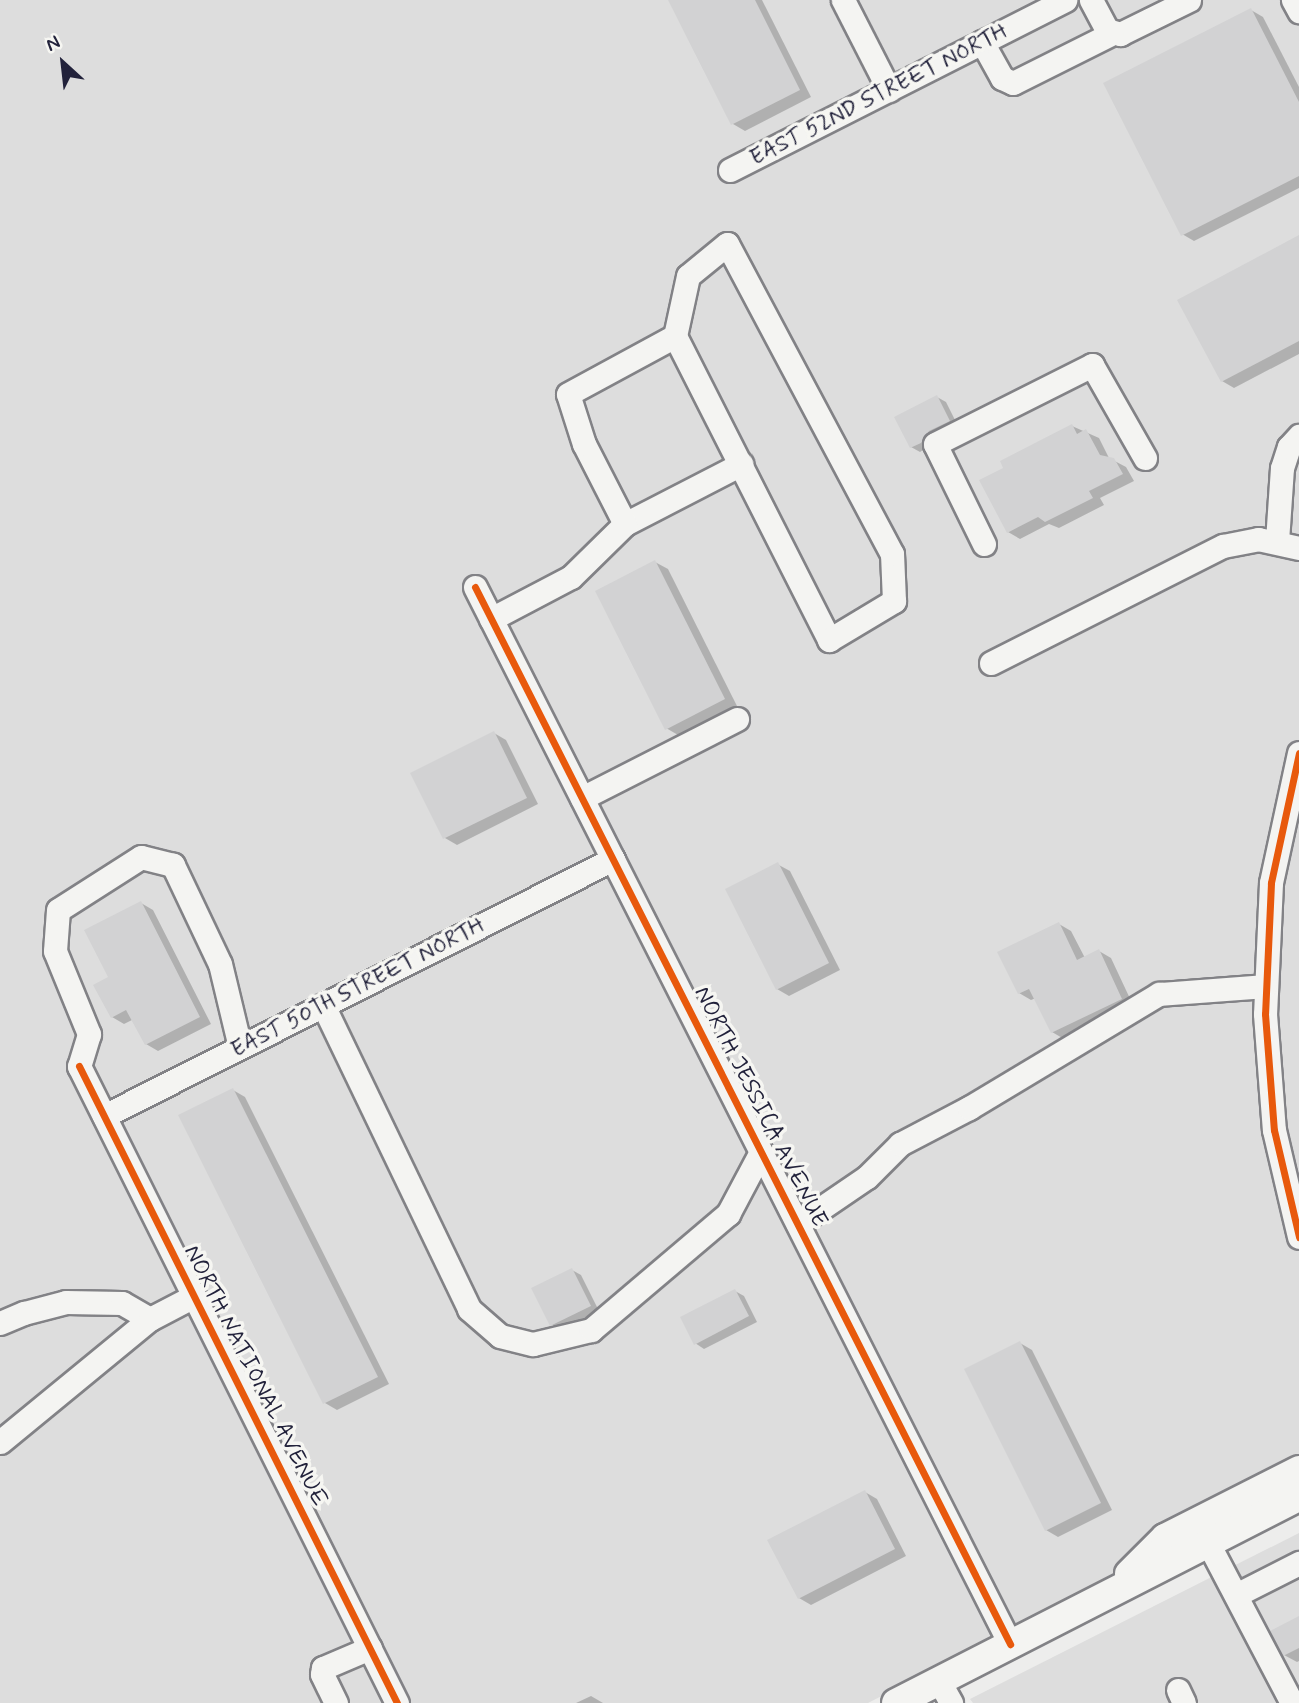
<!DOCTYPE html>
<style>
body{margin:0}
#map{position:relative;width:1299px;height:1703px;overflow:hidden;background:#ededec;font-family:Mynerve,sans-serif}
div>[style]{position:absolute}
[style*='--x']{left:calc(var(--x)*1px);top:calc(var(--y)*1px);width:calc(var(--w)*1px);rotate:calc(var(--a)*1deg)}
.built>*{inset:0;background:#ddd}
.shadow>*{inset:0;background:#0003}
.building>*{inset:0;background:#d2d2d3}
.roads{filter:drop-shadow(2px 0 #828286) drop-shadow(-2px 0 #828286) drop-shadow(0 2px #828286) drop-shadow(0 -2px #828286)}
.minor>*{height:23px;margin:-11.5px;padding:0 11.5px;transform-origin:11.5px;border-radius:11.5px;background:#f4f4f2}
.major>*{height:28px;margin:-14px;padding:0 14px;transform-origin:14px;border-radius:14px;background:#f4f4f2}
.cycleway>*{height:7px;margin:-3.5px;padding:0 3.5px;transform-origin:3.5px;border-radius:3.5px;background:#e8590c}
span{translate:-50% -50%;white-space:nowrap;text-align:center;line-height:1.15;-webkit-text-stroke:7px #f6f6f2;paint-order:stroke}
.street-label{font-size:23px;color:#22223b}
.north{position:absolute;left:28px;top:28px;width:70px;height:70px;-webkit-text-stroke:5px #f6f6f2;paint-order:stroke;rotate:333deg;font-size:19px;font-weight:700;line-height:28px;text-align:center;color:#22223b}
.north::after{content:'';display:block;margin:auto;width:24px;height:32px;background:#22223b;clip-path:polygon(50% 0,100% 100%,50% 72%,0 100%)}
</style>
<div id="map">
<div class="built">
<div style="clip-path:polygon(0 0,1299px 0,1299px 1482px,868px 1703px,0 1703px)"></div>
<div style="clip-path:polygon(1299px 1533px,1299px 1703px,973px 1703px,970px 1699px)"></div>
</div>
<div class="shadow">
<div style="clip-path:polygon(670px 0,762px 0,811px 97px,745px 131px,733px 124px)"></div>
<div style="clip-path:polygon(1251px 10px,1263px 17px,1299px 87px,1299px 188px,1194px 241px,1182px 234px)"></div>
<div style="clip-path:polygon(1299px 237px,1299px 354px,1234px 388px,1222px 381px)"></div>
<div style="clip-path:polygon(937px 397px,946px 402px,958px 426px,920px 452px,911px 447px)"></div>
<div style="clip-path:polygon(1072px 426px,1099px 438px,1109px 458px,1126px 467px,1134px 481px,1100px 498px,1104px 505px,1059px 528px,1049px 524px,1020px 539px,1008px 532px,1005px 468px)"></div>
<div style="clip-path:polygon(655px 562px,668px 569px,737px 706px,678px 735px,666px 728px)"></div>
<div style="clip-path:polygon(494px 733px,506px 740px,538px 804px,457px 845px,445px 838px,412px 774px)"></div>
<div style="clip-path:polygon(777px 864px,790px 871px,840px 970px,789px 996px,777px 989px)"></div>
<div style="clip-path:polygon(141px 903px,153px 910px,211px 1024px,158px 1051px,146px 1044px,132px 1020px,124px 1024px,112px 1017px,111px 978px)"></div>
<div style="clip-path:polygon(1059px 924px,1071px 931px,1085px 958px,1099px 951px,1111px 958px,1133px 1005px,1064px 1039px,1052px 1032px,1036px 998px,1031px 1000px,1019px 993px)"></div>
<div style="clip-path:polygon(233px 1090px,245px 1097px,389px 1384px,337px 1410px,325px 1403px)"></div>
<div style="clip-path:polygon(572px 1270px,581px 1275px,599px 1311px,560px 1329px,551px 1324px)"></div>
<div style="clip-path:polygon(735px 1291px,744px 1296px,757px 1322px,704px 1349px,695px 1343px)"></div>
<div style="clip-path:polygon(1020px 1343px,1032px 1350px,1112px 1510px,1058px 1537px,1046px 1530px)"></div>
<div style="clip-path:polygon(865px 1492px,877px 1499px,906px 1556px,811px 1605px,799px 1598px)"></div>
<div style="clip-path:polygon(1299px 1618px,1299px 1661px,1297px 1662px,1284px 1655px)"></div>
<div style="clip-path:polygon(591px 1696px,603px 1703px,576px 1703px)"></div>
</div>
<div class="building">
<div style="clip-path:polygon(668px 0,755px 0,800px 90px,731px 125px)"></div>
<div style="clip-path:polygon(1251px 8px,1299px 102px,1299px 176px,1181px 236px,1103px 83px)"></div>
<div style="clip-path:polygon(1299px 235px,1299px 341px,1221px 382px,1177px 300px)"></div>
<div style="clip-path:polygon(937px 395px,950px 421px,929px 431px,921px 443px,910px 448px,894px 417px)"></div>
<div style="clip-path:polygon(1072px 424px,1077px 434px,1086px 429px,1100px 455px,1114px 458px,1123px 474px,1089px 491px,1093px 498px,1045px 522px,1038px 517px,1007px 533px,979px 480px,1003px 468px,1000px 461px)"></div>
<div style="clip-path:polygon(655px 560px,725px 699px,665px 730px,595px 591px)"></div>
<div style="clip-path:polygon(494px 731px,527px 798px,443px 839px,410px 773px)"></div>
<div style="clip-path:polygon(778px 862px,829px 963px,776px 990px,725px 889px)"></div>
<div style="clip-path:polygon(141px 901px,200px 1017px,145px 1045px,126px 1010px,111px 1018px,93px 985px,108px 977px,84px 930px)"></div>
<div style="clip-path:polygon(1059px 922px,1077px 960px,1099px 949px,1122px 999px,1051px 1033px,1029px 989px,1018px 994px,997px 952px)"></div>
<div style="clip-path:polygon(233px 1088px,378px 1377px,323px 1404px,178px 1115px)"></div>
<div style="clip-path:polygon(572px 1268px,591px 1306px,550px 1326px,531px 1288px)"></div>
<div style="clip-path:polygon(735px 1289px,749px 1316px,694px 1345px,680px 1317px)"></div>
<div style="clip-path:polygon(1020px 1341px,1101px 1503px,1045px 1531px,964px 1369px)"></div>
<div style="clip-path:polygon(865px 1490px,895px 1549px,798px 1599px,767px 1540px)"></div>
<div style="clip-path:polygon(1299px 1616px,1299px 1648px,1283px 1656px,1270px 1631px)"></div>
</div>
<div class="roads">
<div class="minor">
<div style="--x:843;--y:0;--w:101;--a:62.9"></div>
<div style="--x:1091;--y:0;--w:34;--a:62"></div>
<div style="--x:1107;--y:30;--w:14;--a:17"></div>
<div style="--x:1120;--y:34;--w:77;--a:-26.2"></div>
<div style="--x:1293;--y:0;--w:13;--a:61"></div>
<div style="--x:982;--y:42;--w:41;--a:60.9"></div>
<div style="--x:1002;--y:78;--w:12;--a:24"></div>
<div style="--x:1013;--y:83;--w:110;--a:-26.6"></div>
<div style="--x:730;--y:170;--w:376;--a:-26.9"></div>
<div style="--x:625;--y:524;--w:131;--a:-27.3"></div>
<div style="--x:1277;--y:541;--w:73;--a:-86.1"></div>
<div style="--x:1282;--y:468;--w:22;--a:-72"></div>
<div style="--x:1289;--y:447;--w:15;--a:-48"></div>
<div style="--x:984;--y:544;--w:111;--a:-116.1"></div>
<div style="--x:935;--y:444;--w:176;--a:-26.7"></div>
<div style="--x:1092;--y:365;--w:107;--a:60.3"></div>
<div style="--x:475;--y:587;--w:1185;--a:63.15"></div>
<div style="--x:491;--y:619;--w:90;--a:-27.7"></div>
<div style="--x:571;--y:577;--w:76;--a:-44.5"></div>
<div style="--x:625;--y:524;--w:90;--a:-117.1"></div>
<div style="--x:584;--y:444;--w:52;--a:-107.7"></div>
<div style="--x:568;--y:394;--w:122;--a:-28.5"></div>
<div style="--x:675;--y:336;--w:341;--a:63.1"></div>
<div style="--x:829;--y:640;--w:76;--a:-31"></div>
<div style="--x:894;--y:601;--w:47;--a:-92.4"></div>
<div style="--x:892;--y:554;--w:351;--a:-118"></div>
<div style="--x:727;--y:244;--w:50;--a:140.6"></div>
<div style="--x:688;--y:276;--w:61;--a:102.2"></div>
<div style="--x:991;--y:663;--w:260;--a:-26.8"></div>
<div style="--x:1223;--y:546;--w:36;--a:-11"></div>
<div style="--x:1258;--y:539;--w:42;--a:12.4"></div>
<div style="--x:1299;--y:753;--w:133;--a:102.2"></div>
<div style="--x:1271;--y:883;--w:131;--a:92.6"></div>
<div style="--x:1265;--y:1014;--w:116;--a:85.6"></div>
<div style="--x:1274;--y:1130;--w:110;--a:76.8"></div>
<div style="--x:582;--y:798;--w:174;--a:-27"></div>
<div style="--x:323;--y:1005;--w:337;--a:64.3"></div>
<div style="--x:469;--y:1309;--w:41;--a:41.1"></div>
<div style="--x:500;--y:1336;--w:34;--a:14"></div>
<div style="--x:533;--y:1344;--w:60;--a:-13.6"></div>
<div style="--x:591;--y:1330;--w:180;--a:-40.3"></div>
<div style="--x:728;--y:1214;--w:70;--a:-62"></div>
<div style="--x:240;--y:1047;--w:85;--a:-103.5"></div>
<div style="--x:220;--y:964;--w:110;--a:-115.4"></div>
<div style="--x:173;--y:865;--w:33;--a:-166"></div>
<div style="--x:141;--y:857;--w:98;--a:147.4"></div>
<div style="--x:58;--y:910;--w:41;--a:94.2"></div>
<div style="--x:55;--y:951;--w:90;--a:67.7"></div>
<div style="--x:89;--y:1034;--w:34;--a:107"></div>
<div style="--x:79;--y:1066;--w:712;--a:63.47"></div>
<div style="--x:104;--y:1116;--w:570;--a:-26.79"></div>
<div style="--x:798;--y:1224;--w:83;--a:-34.3"></div>
<div style="--x:867;--y:1177;--w:47;--a:-45"></div>
<div style="--x:900;--y:1144;--w:78;--a:-27.6"></div>
<div style="--x:969;--y:1108;--w:222;--a:-31"></div>
<div style="--x:1159;--y:994;--w:106;--a:-4.3"></div>
<div style="--x:0;--y:1323;--w:26;--a:-23"></div>
<div style="--x:24;--y:1313;--w:43;--a:-14.7"></div>
<div style="--x:66;--y:1302;--w:56;--a:1"></div>
<div style="--x:122;--y:1303;--w:32;--a:30"></div>
<div style="--x:0;--y:1442;--w:194;--a:-39.4"></div>
<div style="--x:150;--y:1319;--w:50;--a:-27.6"></div>
<div style="--x:1208;--y:1543;--w:181;--a:62.3"></div>
<div style="--x:1236;--y:1595;--w:71;--a:-26.9"></div>
<div style="--x:939;--y:1681;--w:25;--a:61"></div>
<div style="--x:1178;--y:1690;--w:14;--a:65"></div>
<div style="--x:336;--y:1703;--w:32;--a:-116"></div>
<div style="--x:322;--y:1674;--w:6;--a:-81"></div>
<div style="--x:323;--y:1668;--w:51;--a:-23.1"></div>
</div>
<div class="major">
<div style="--x:1129;--y:1574;--w:51;--a:-45"></div>
<div style="--x:1165;--y:1538;--w:150;--a:-26.9"></div>
<div style="--x:896;--y:1703;--w:453;--a:-27.1"></div>
</div>
</div>
<div class="cycleway">
<div style="--x:475;--y:587;--w:1185;--a:63.15"></div>
<div style="--x:1299;--y:753;--w:133;--a:102.2"></div>
<div style="--x:1271;--y:883;--w:131;--a:92.6"></div>
<div style="--x:1265;--y:1014;--w:116;--a:85.6"></div>
<div style="--x:1274;--y:1130;--w:110;--a:76.8"></div>
<div style="--x:79;--y:1066;--w:712;--a:63.47"></div>
</div>
<div class="street-label">
<span style="left:879px;top:95px;rotate:-27deg">EAST 52ND STREET NORTH</span>
<span style="left:358px;top:988px;rotate:-27deg">EAST 50TH STREET NORTH</span>
<span style="left:760px;top:1107px;rotate:63deg">NORTH JESSICA AVENUE</span>
<span style="left:255px;top:1376px;rotate:63deg">NORTH NATIONAL AVENUE</span>
</div>
<div class="north">N</div>
</div>
